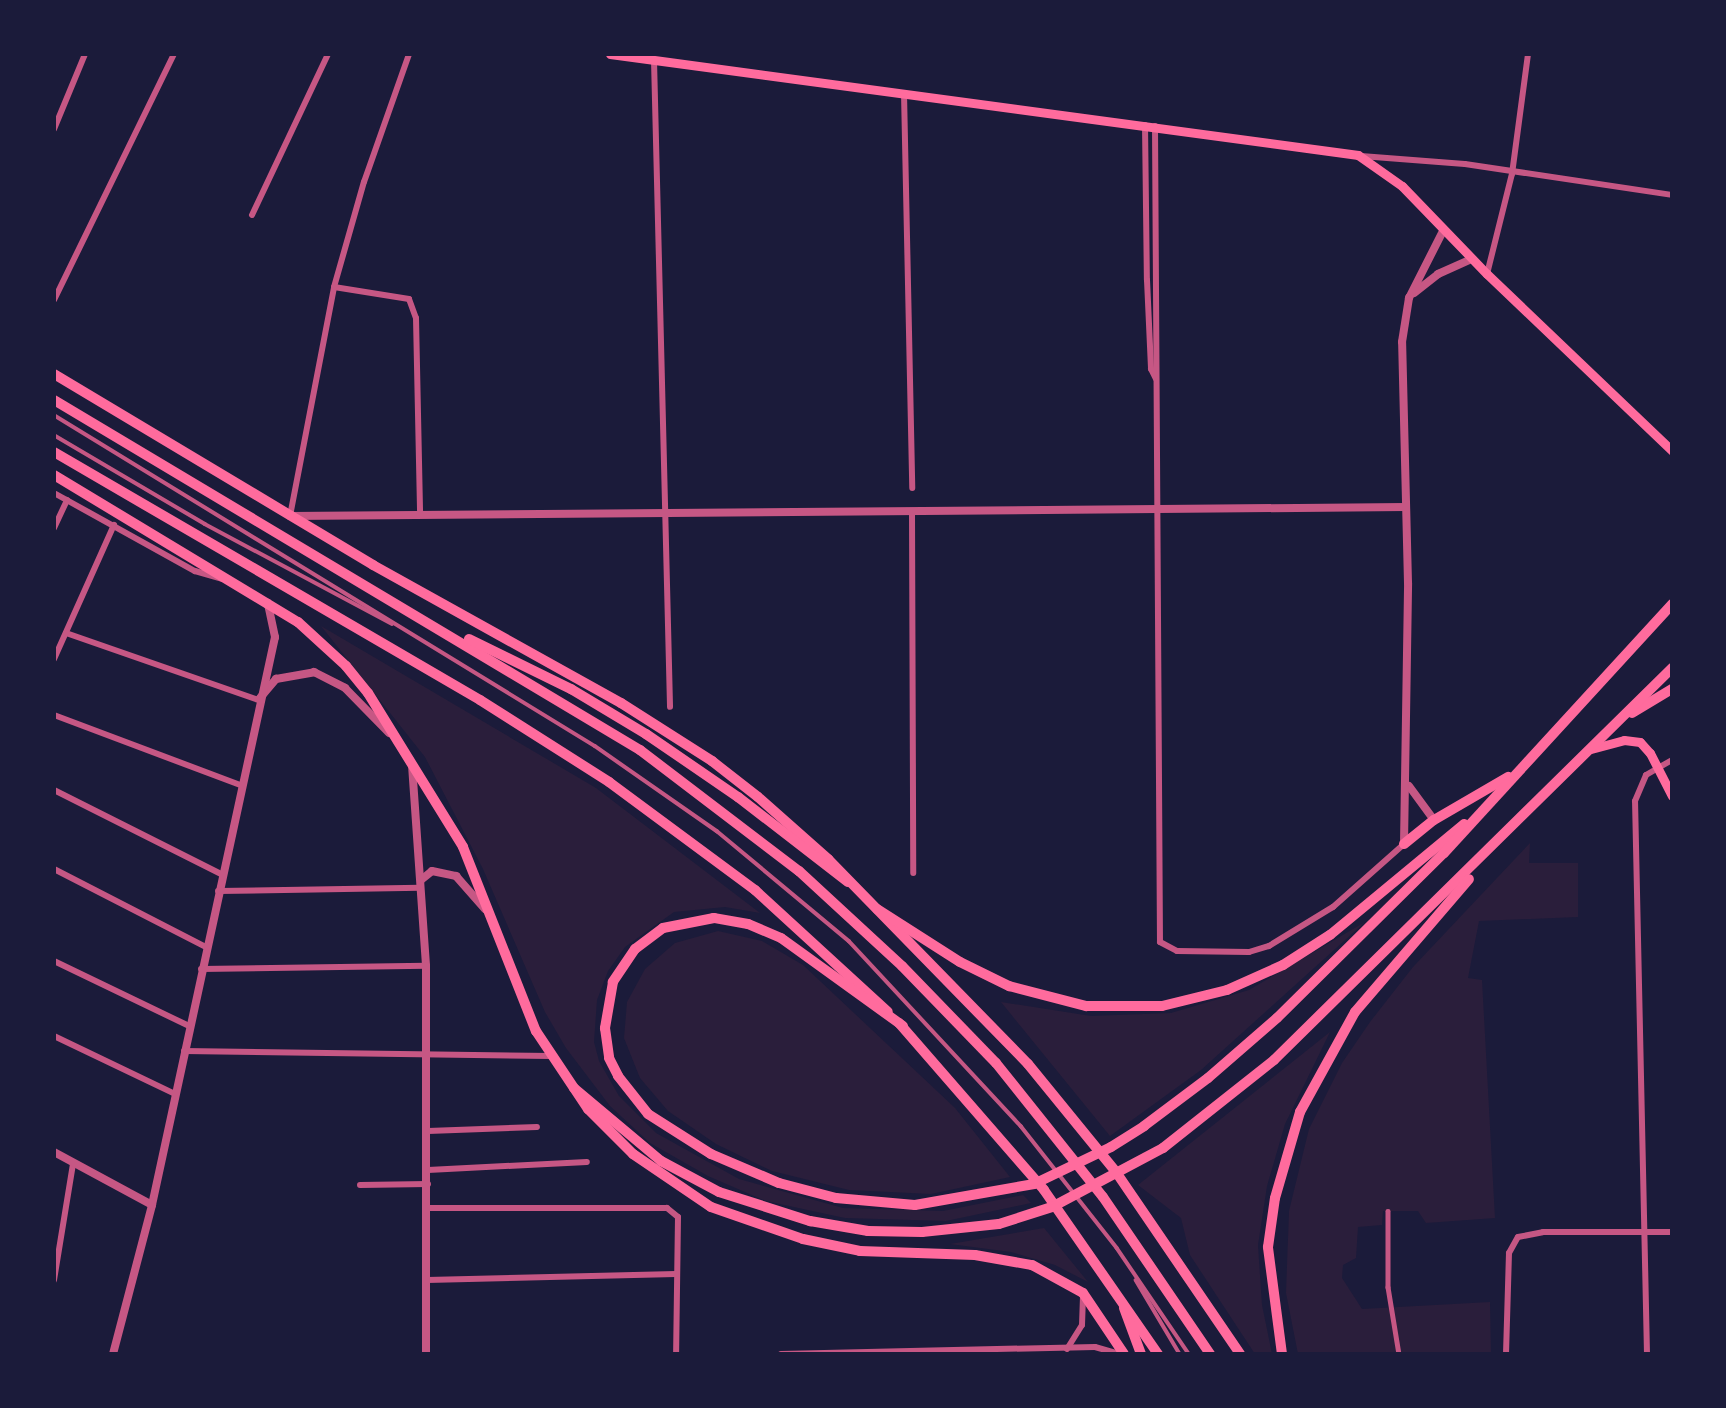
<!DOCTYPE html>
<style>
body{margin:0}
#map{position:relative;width:1726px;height:1408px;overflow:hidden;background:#1b1b3a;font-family:Arial,sans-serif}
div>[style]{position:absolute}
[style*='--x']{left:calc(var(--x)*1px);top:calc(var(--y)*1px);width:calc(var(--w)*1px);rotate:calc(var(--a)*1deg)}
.green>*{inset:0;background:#2a1e3b}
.service>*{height:3.5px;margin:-1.75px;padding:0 1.75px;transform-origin:1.75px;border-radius:1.75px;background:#c65784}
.pedestrian>*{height:4.5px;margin:-2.25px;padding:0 2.25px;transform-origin:2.25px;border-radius:2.25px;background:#c65784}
.minor>*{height:6px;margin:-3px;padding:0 3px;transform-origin:3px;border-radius:3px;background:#c65784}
.tertiary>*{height:8px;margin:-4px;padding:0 4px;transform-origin:4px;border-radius:4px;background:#c65784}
.secondary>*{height:9px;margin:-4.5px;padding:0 4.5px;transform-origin:4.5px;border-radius:4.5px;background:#ff6b9d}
.primary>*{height:10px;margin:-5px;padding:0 5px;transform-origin:5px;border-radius:5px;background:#ff6b9d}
.trunk>*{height:10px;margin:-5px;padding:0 5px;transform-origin:5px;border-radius:5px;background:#ff6b9d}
span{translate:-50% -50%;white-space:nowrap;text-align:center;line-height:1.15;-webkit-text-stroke:5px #1b1b3a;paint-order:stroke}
.frame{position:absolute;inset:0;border:56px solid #1b1b3a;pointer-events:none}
</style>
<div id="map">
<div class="green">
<div style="clip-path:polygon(321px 626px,596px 788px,760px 913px,725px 907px,674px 912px,625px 947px,608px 971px,597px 1000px,594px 1042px,599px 1061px,619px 1096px,656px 1133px,739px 1179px,843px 1208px,943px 1211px,1023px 1195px,1031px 1203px,946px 1221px,845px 1218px,766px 1201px,708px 1176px,650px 1143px,610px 1106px,566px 1048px,545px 1012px,483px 869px,425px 757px)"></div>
<div style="clip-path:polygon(1530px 843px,1529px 863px,1578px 863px,1578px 917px,1479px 921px,1468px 978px,1482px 980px,1495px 1218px,1426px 1223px,1418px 1211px,1383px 1211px,1382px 1225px,1358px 1227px,1356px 1258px,1343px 1265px,1342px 1278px,1362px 1309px,1490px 1302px,1491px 1354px,1298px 1354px,1286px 1293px,1289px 1211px,1309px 1129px,1342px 1063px,1370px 1022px,1413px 967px)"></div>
<div style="clip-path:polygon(1365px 922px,1201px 1070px,1110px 1136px,1001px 1002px,1091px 1016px,1171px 1013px,1249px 990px)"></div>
<div style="clip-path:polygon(718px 931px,762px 941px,803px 965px,955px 1108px,1010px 1177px,931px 1194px,849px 1190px,772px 1171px,716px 1144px,668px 1111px,640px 1078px,624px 1038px,627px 1002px,645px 969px,675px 943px)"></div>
<div style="clip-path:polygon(1330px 1032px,1285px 1124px,1267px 1186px,1258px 1245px,1262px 1305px,1272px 1354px,1255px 1354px,1190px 1255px,1181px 1218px,1138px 1185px)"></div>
<div style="clip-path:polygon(1044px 1228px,1088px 1282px,1055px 1265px,1011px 1252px,950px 1244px)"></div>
</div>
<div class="service">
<div style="--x:54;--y:415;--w:634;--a:31.46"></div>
<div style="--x:595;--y:746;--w:149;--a:34.9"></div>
<div style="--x:717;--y:831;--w:172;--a:39.8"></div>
<div style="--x:849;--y:941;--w:253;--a:47.1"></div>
<div style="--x:1021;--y:1126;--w:155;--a:51.8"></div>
<div style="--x:1117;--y:1248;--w:128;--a:55.8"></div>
<div style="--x:54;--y:435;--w:175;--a:30.5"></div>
<div style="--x:205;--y:524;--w:212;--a:28.1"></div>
<div style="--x:1136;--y:1280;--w:86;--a:59.3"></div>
</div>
<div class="pedestrian">
<div style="--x:1388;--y:1211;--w:76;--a:90"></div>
<div style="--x:1388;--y:1287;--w:68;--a:80.7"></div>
</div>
<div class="minor">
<div style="--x:654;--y:60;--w:647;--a:88.58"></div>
<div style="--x:904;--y:93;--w:395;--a:88.8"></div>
<div style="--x:1145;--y:125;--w:155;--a:89.3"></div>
<div style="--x:1147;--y:280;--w:89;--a:87.4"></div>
<div style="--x:1151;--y:369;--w:11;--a:63"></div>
<div style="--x:1155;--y:126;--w:816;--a:89.65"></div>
<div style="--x:1160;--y:942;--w:19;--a:28"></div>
<div style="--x:1177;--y:951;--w:72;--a:0.8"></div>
<div style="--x:1249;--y:952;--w:21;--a:-17"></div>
<div style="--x:1269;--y:946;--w:75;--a:-31.4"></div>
<div style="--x:1333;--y:907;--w:95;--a:-41.6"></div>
<div style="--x:54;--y:129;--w:81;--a:-67.5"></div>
<div style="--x:1361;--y:156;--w:104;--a:4.4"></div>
<div style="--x:1465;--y:164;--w:209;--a:8.5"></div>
<div style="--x:252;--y:215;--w:178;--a:-64.7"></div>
<div style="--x:1487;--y:274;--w:103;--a:-76"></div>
<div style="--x:1512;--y:174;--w:121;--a:-82.4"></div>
<div style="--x:334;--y:287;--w:76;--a:9.1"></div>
<div style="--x:409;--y:299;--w:20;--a:70"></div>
<div style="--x:416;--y:318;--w:196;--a:88.8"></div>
<div style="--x:54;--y:300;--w:274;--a:-64"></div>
<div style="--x:54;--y:493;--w:161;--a:29"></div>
<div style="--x:195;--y:571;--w:29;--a:16"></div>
<div style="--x:912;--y:512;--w:361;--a:89.8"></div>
<div style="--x:290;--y:516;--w:233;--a:-79.1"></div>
<div style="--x:334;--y:287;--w:109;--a:-74.1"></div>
<div style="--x:364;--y:182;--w:136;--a:-70.6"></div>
<div style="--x:54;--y:528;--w:31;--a:-65"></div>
<div style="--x:66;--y:633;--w:203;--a:19.2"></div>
<div style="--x:54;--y:659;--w:147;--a:-65.9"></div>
<div style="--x:54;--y:715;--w:199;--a:20.6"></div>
<div style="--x:54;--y:790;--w:187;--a:26.7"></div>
<div style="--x:54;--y:869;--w:171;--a:27.2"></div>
<div style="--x:218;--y:891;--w:202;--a:-0.9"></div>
<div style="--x:54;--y:961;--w:150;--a:25.7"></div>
<div style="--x:201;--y:969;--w:225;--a:-0.8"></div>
<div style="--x:54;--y:1036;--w:134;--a:25.6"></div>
<div style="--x:184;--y:1051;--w:367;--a:0.8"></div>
<div style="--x:428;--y:1131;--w:109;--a:-2.1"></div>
<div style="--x:428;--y:1170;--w:159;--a:-2.9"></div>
<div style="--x:360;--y:1185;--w:68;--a:-0.8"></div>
<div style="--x:428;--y:1208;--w:239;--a:0"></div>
<div style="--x:667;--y:1208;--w:14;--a:39"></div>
<div style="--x:678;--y:1217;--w:137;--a:90.8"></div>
<div style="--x:54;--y:1280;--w:118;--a:-80.7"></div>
<div style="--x:427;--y:1280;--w:249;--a:-1.4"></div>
<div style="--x:1067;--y:1349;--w:28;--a:-58"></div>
<div style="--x:1082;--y:1325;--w:29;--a:-88"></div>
<div style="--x:781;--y:1354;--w:314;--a:-1.3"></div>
<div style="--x:1095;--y:1347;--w:26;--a:16"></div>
<div style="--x:1506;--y:1354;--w:101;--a:-88.3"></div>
<div style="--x:1509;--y:1253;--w:18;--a:-61"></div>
<div style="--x:1518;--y:1237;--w:25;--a:-11"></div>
<div style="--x:1543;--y:1232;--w:129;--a:0"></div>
<div style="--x:1647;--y:1354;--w:553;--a:-91.24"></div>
<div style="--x:1635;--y:801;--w:28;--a:-67"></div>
<div style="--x:1646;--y:775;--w:30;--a:-30"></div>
</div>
<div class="tertiary">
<div style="--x:1414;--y:293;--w:31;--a:-38"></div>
<div style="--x:1438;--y:274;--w:37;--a:-24"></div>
<div style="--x:290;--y:516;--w:1116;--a:-0.46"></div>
<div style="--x:260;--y:698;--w:25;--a:-50"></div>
<div style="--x:276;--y:679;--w:39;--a:-10"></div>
<div style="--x:314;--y:672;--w:35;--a:27"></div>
<div style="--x:345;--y:688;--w:63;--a:45.6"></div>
<div style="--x:412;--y:765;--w:201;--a:86"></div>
<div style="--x:426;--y:966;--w:388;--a:90"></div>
<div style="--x:1409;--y:786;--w:42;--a:53.7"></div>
<div style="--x:1404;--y:844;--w:261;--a:-89.1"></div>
<div style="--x:1408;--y:583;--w:241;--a:-91.4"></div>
<div style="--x:1402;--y:342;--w:45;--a:-81"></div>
<div style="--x:1409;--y:298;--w:77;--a:-63.1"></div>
<div style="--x:421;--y:880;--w:14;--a:-39"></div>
<div style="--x:432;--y:871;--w:25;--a:12"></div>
<div style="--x:456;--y:876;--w:44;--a:48.7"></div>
<div style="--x:54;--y:1152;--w:111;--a:28.4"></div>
<div style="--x:113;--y:1354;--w:154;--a:-75.3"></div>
<div style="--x:152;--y:1205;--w:581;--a:-77.78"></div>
<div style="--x:275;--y:637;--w:35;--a:-102"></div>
</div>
<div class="secondary">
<div style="--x:610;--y:54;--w:755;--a:7.69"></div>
<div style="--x:1358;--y:155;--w:54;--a:35.2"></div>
<div style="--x:1402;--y:186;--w:122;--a:46"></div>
<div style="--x:1487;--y:274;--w:256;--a:43.7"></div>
<div style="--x:1591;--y:749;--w:34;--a:-15"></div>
<div style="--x:1624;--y:740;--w:16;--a:7"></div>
<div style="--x:1640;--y:742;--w:15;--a:48"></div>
<div style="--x:1650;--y:753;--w:48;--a:62.9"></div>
</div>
<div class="primary">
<div style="--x:54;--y:374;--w:372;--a:30.9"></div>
<div style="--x:373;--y:565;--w:284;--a:29.1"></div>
<div style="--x:621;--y:703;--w:108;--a:32.5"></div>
<div style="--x:712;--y:761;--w:58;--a:38"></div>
<div style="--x:758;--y:797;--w:94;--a:41.5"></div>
<div style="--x:828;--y:859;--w:286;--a:45.7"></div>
<div style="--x:1028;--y:1064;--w:139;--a:50.8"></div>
<div style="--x:1116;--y:1172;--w:220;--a:55.7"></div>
<div style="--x:54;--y:475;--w:285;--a:31.1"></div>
<div style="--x:298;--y:622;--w:65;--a:42.5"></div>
<div style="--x:346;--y:666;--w:35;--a:51"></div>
<div style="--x:368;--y:693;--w:181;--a:58.3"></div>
<div style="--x:463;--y:847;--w:198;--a:68.4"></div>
<div style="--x:536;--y:1031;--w:94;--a:56.3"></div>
<div style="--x:588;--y:1109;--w:64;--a:45"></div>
<div style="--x:633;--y:1154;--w:94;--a:34.2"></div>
<div style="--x:711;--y:1207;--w:97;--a:19.2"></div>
<div style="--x:803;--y:1239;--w:58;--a:11.9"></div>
<div style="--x:860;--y:1251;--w:115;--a:2"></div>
<div style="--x:975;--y:1255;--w:58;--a:10"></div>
<div style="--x:1032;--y:1265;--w:58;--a:28.8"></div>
<div style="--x:1083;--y:1293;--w:73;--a:56.1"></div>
</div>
<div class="trunk">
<div style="--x:54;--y:400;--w:683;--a:30.85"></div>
<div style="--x:640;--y:750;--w:200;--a:37.3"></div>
<div style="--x:799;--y:871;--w:140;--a:42.7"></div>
<div style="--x:902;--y:966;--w:135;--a:45.9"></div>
<div style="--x:996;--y:1063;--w:171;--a:51.4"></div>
<div style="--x:1103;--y:1197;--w:190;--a:55.7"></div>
<div style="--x:54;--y:452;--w:493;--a:30.2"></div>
<div style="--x:480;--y:700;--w:153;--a:32.4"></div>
<div style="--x:609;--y:782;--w:182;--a:36.5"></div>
<div style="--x:755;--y:890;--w:180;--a:42.5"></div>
<div style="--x:469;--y:639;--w:114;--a:26.1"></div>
<div style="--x:571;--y:689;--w:87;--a:31"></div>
<div style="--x:646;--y:734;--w:112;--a:34.4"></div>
<div style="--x:738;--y:797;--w:139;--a:37.7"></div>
<div style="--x:1632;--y:713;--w:47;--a:-31"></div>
<div style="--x:1404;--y:844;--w:38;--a:-39"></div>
<div style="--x:1434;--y:820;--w:86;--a:-30.2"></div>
<div style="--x:877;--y:909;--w:98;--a:32.6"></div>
<div style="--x:960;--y:962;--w:55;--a:26.1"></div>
<div style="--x:1009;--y:986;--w:80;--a:14.6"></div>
<div style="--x:1086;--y:1006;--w:76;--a:0"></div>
<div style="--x:1162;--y:1006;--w:67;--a:-13.8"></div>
<div style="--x:1227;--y:990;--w:61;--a:-24.1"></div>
<div style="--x:1283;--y:965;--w:56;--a:-32.6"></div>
<div style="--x:1330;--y:935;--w:174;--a:-39.6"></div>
<div style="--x:899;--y:1023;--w:221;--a:49"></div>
<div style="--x:1044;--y:1190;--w:200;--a:55.2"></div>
<div style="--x:903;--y:1026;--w:150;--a:-144.2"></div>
<div style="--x:781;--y:938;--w:36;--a:-157"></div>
<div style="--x:748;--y:924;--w:35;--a:-170"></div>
<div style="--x:714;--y:918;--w:52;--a:168.9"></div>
<div style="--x:663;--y:928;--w:35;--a:143"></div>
<div style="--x:635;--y:949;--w:40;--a:124"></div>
<div style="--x:613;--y:982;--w:47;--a:99.9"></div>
<div style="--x:605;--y:1028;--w:30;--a:82"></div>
<div style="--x:609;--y:1058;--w:20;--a:63"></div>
<div style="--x:618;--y:1076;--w:48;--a:51.7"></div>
<div style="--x:648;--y:1114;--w:75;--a:32.4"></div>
<div style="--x:711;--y:1154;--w:74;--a:23.1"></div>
<div style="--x:779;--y:1183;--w:59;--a:14.7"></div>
<div style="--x:836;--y:1198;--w:79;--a:5.1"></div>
<div style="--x:915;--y:1205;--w:121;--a:-10"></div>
<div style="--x:1034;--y:1184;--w:85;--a:-25.7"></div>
<div style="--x:1111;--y:1147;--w:39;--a:-32"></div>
<div style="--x:1144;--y:1126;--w:80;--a:-36.9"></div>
<div style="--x:1208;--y:1078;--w:91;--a:-41"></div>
<div style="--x:1277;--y:1018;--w:235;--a:-44.7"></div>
<div style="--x:1444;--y:853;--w:338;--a:-47.5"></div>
<div style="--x:574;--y:1088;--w:114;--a:40"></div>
<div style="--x:661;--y:1161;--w:66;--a:28.1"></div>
<div style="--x:719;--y:1192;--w:96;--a:17.7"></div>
<div style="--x:810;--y:1221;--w:59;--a:9.8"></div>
<div style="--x:868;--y:1231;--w:54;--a:1.1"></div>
<div style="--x:922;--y:1232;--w:77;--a:-5.9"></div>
<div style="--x:999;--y:1224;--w:56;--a:-17.8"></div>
<div style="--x:1052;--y:1207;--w:126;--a:-28"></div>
<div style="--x:1163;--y:1148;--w:142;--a:-38.4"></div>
<div style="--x:1274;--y:1060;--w:559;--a:-44.56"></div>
<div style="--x:1124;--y:1308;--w:49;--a:69.7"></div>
<div style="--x:1282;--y:1354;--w:108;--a:-97.5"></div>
<div style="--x:1268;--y:1247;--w:49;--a:-81.9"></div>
<div style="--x:1275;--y:1198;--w:90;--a:-73.8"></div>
<div style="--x:1300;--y:1112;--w:114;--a:-61.2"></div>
<div style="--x:1355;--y:1012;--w:175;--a:-49.4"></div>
</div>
<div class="frame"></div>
</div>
